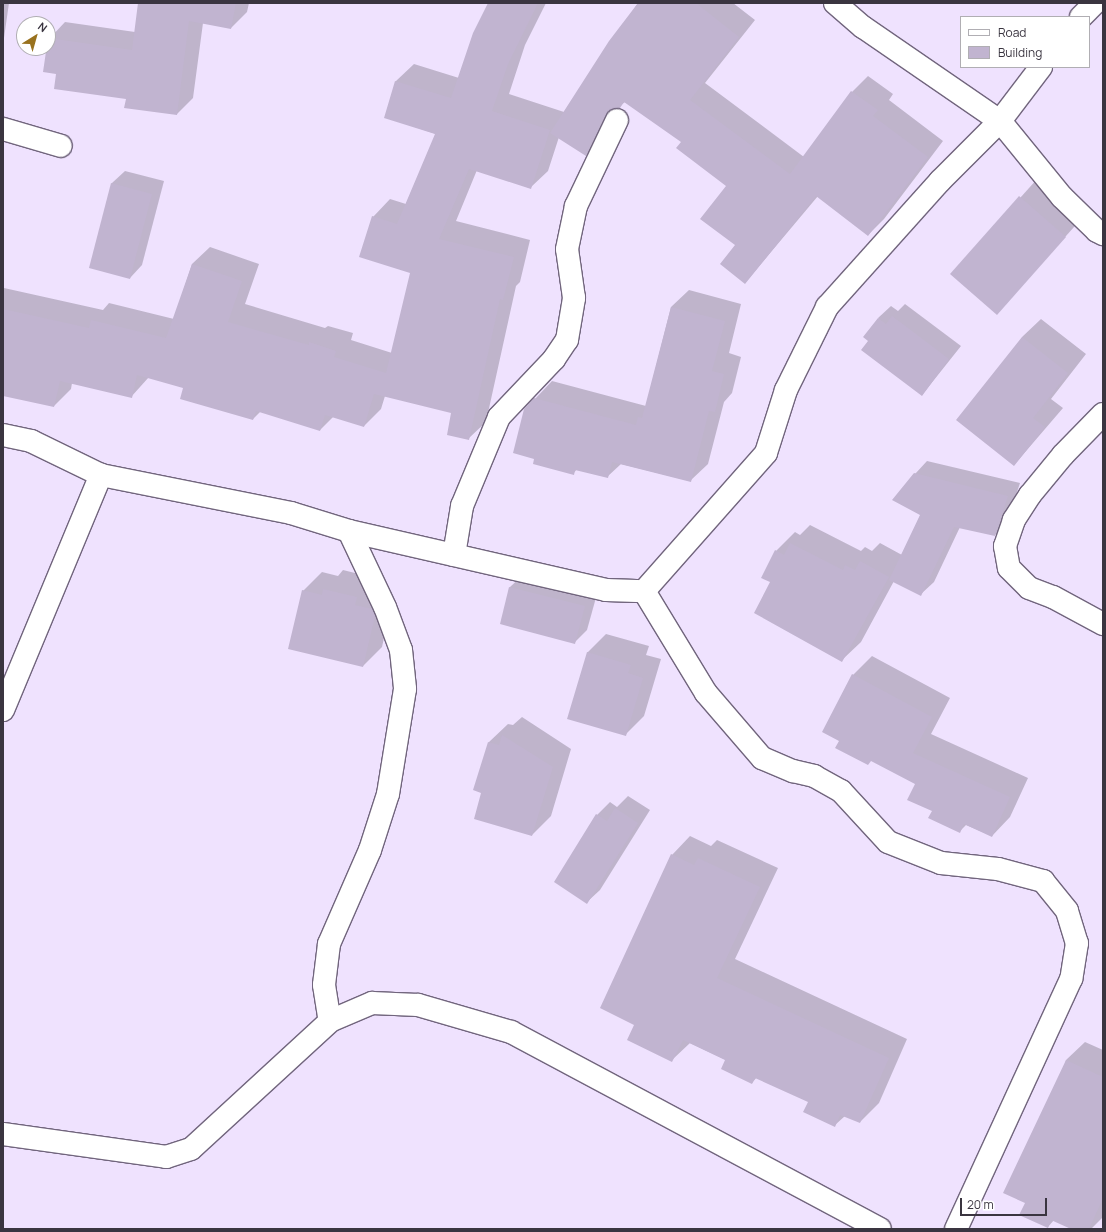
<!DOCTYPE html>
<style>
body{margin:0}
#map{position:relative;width:1106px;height:1232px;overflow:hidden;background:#efe2fe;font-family:Manrope,sans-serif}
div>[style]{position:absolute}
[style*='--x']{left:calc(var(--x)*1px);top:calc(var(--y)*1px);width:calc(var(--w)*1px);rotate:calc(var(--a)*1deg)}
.shadow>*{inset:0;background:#0003}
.building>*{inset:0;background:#c1b4d0}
.roads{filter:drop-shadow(1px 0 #71657d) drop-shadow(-1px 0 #71657d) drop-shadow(0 1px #71657d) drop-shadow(0 -1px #71657d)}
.street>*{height:22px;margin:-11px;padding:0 11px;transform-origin:11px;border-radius:11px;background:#fff}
span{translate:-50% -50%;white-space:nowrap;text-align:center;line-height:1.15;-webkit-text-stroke:4px #fff;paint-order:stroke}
.frame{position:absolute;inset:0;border:4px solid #3a3540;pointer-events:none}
.legend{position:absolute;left:960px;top:16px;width:130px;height:52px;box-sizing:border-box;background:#fff;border:1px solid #b0aeb3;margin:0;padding:5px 7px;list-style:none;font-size:12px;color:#3a3540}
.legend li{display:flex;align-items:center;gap:8px;height:20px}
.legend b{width:20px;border:1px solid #b0aeb3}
.north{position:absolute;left:16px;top:16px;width:40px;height:40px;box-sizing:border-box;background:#fff;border:1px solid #b0aeb3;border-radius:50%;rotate:37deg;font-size:11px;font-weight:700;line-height:16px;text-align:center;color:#3a3540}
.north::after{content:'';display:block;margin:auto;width:14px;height:18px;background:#99721e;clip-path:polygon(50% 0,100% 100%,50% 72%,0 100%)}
.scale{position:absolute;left:960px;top:1198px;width:87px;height:18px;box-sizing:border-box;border:2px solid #3a3540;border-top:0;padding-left:5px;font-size:12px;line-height:14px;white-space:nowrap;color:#3a3540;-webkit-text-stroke:3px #fff;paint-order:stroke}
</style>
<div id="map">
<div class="shadow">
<div style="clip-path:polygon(3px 3px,9px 3px,3px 45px)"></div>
<div style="clip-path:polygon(136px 3px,249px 3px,247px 12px,231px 28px,203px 23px,193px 98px,177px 114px,57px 73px,49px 39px,65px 22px,135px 32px,139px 3px)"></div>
<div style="clip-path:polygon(489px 3px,546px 3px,525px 45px,509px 94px,564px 112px,638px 3px,733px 3px,755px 20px,705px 83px,804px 157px,852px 92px,868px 76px,893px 94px,889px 100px,943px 141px,884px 219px,868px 235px,818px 196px,745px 283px,728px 186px,682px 141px,625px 102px,617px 108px,602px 139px,586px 155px,559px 137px,548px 171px,530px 188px,477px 170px,456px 221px,530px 240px,520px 282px,516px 286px,486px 422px,468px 439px,453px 412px,385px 396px,381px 409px,364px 426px,334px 416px,320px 430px,261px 411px,253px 419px,184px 387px,149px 377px,131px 397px,72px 383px,71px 389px,54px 406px,3px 395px,4px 288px,103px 310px,109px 303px,174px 319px,192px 264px,210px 247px,259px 264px,245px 304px,325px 328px,328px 326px,353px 333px,351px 340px,392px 353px,411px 272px,373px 217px,390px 199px,406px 204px,436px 134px,385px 117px,396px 81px,414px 64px,459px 78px)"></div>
<div style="clip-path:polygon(125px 171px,164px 181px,142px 265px,130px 278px,90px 267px,112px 183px)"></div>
<div style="clip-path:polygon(1038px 178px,1083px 217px,997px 313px,952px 274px)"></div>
<div style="clip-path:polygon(689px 290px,741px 304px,729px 353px,741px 357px,732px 393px,724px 402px,708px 464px,690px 481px,621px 464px,607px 477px,577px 469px,573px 474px,536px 458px,535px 399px,552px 381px,646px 406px,671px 307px)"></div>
<div style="clip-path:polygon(905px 304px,961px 346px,922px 395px,878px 318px,891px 306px,898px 311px)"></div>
<div style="clip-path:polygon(1041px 319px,1086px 354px,1051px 399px,1063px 408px,1014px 465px,1022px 337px)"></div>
<div style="clip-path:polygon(927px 461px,1020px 483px,1007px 523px,995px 535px,960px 527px,934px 582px,921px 594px,894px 581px,861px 642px,842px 660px,771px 582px,776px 551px,795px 532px,800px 535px,810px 525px,861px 551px,865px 547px,872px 551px,880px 543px,902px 555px,921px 514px,915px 474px)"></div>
<div style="clip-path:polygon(343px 570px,375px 578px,373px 586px,391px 591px,393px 597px,382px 647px,363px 666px,303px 591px,322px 572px,338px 576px)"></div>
<div style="clip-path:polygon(523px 575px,597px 594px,587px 630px,575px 642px,501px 623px,510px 587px)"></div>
<div style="clip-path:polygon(606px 634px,649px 646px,646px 655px,661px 659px,644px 716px,625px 735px,587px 653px)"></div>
<div style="clip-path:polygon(872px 656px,950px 698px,931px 734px,1028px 778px,1010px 817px,992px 836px,966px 825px,960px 831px,933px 810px,916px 783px,840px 741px,853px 675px)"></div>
<div style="clip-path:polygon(522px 717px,571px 749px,551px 816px,532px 835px,483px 792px,489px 742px,508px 724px,513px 725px)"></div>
<div style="clip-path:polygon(628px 796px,650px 810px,600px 890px,587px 902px,597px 815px,610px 802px,617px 807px)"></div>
<div style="clip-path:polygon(690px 836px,711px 846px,717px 840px,778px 868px,735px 959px,907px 1039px,879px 1103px,860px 1122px,845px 1116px,835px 1125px,810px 1101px,757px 1077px,752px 1083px,726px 1060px,690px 1043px,672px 1060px,635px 1024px,672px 855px)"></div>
<div style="clip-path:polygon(1085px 1042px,1103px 1050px,1103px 1217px,1091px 1229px,1073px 1229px,1054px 1220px,1048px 1227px,1026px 1203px,1066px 1060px)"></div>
</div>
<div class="building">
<div style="clip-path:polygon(138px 3px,236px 3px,231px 29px,189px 21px,177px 115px,124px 108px,126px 99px,54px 89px,56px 74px,43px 72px,48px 38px,132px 50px)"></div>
<div style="clip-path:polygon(488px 3px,538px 3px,508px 64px,492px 111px,550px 130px,531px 189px,469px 169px,439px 239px,514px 257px,503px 300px,500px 299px,469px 440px,447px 435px,451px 413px,374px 394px,364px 427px,325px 415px,320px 431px,256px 411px,253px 420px,180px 399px,183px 388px,137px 375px,132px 398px,60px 381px,54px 407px,3px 396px,3px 309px,89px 328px,91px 320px,166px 338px,192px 264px,242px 281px,228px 322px,309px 345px,309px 342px,336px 351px,334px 357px,386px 373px,410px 273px,359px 257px,372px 216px,397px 224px,435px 134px,384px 118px,395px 81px,451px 98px,473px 33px)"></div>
<div style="clip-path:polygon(638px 3px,696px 3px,739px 37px,690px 100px,790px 174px,851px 91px,878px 110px,873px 116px,928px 157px,868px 236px,816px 196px,745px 284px,720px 264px,735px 245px,700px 219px,726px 186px,676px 148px,681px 142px,624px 102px,620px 108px,610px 110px,606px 114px,586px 156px,550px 133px,609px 41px)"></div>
<div style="clip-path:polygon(111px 183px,152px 194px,130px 279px,89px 268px)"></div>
<div style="clip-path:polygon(1019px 196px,1066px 237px,997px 315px,950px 274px)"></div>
<div style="clip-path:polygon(671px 307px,725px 321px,712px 371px,724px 374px,715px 412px,709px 411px,691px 482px,612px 462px,608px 478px,575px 470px,574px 475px,533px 464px,534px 459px,513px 453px,524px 409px,534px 398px,636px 425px,638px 417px,642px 418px)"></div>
<div style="clip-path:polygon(892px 316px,949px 359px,922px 396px,861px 350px,868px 341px,863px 337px,878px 318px,886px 324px)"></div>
<div style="clip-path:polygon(1022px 337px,1068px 373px,1033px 418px,1045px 427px,1014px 466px,956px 420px)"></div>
<div style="clip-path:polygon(914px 473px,1008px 496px,995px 536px,954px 527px,921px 596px,889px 580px,920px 515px,892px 500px)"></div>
<div style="clip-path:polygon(790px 543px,843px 570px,845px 565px,855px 570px,860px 561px,889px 577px,842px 662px,754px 613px,770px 582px,761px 578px,775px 550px,784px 555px)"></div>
<div style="clip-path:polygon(509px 587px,585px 606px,575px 644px,500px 624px)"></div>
<div style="clip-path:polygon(323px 589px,357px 597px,355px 605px,372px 609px,375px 616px,363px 667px,288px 649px,302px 590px,322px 595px)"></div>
<div style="clip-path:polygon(587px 652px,631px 665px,628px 673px,643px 678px,626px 736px,567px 719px)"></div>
<div style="clip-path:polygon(852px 674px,932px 717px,913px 753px,1010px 797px,992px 837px,964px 824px,960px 833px,928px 818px,932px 811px,907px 800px,915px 784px,871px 761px,868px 765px,835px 748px,839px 741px,822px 732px)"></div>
<div style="clip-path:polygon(502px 735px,553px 767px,532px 836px,474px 819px,481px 793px,473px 790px,488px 742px,499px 745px)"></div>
<div style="clip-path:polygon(615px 808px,638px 823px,587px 904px,554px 882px,596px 814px,607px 821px)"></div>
<div style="clip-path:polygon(671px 854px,694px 865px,698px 858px,760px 887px,717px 978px,889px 1058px,860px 1123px,840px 1115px,835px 1127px,803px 1112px,808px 1102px,755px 1078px,752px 1084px,721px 1069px,725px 1060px,683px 1040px,672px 1062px,627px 1040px,634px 1025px,600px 1008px)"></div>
<div style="clip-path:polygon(1066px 1060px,1103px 1077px,1103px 1198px,1089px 1229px,1071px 1229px,1051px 1220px,1048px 1228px,1019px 1215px,1025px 1203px,1003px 1193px)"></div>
</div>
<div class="roads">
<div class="street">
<div style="--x:835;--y:3;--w:37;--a:41"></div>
<div style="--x:863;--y:27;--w:166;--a:34.5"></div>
<div style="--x:1000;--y:121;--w:98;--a:50.8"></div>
<div style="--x:1062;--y:197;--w:49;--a:44.2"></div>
<div style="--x:1097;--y:231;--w:7;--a:27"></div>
<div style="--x:1081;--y:17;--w:20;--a:-45"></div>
<div style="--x:3;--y:129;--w:60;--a:16.3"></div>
<div style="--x:1103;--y:414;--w:57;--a:134.3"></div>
<div style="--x:1063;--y:455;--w:52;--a:129.5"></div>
<div style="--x:1030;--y:495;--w:30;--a:123"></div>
<div style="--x:1014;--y:520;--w:28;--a:109"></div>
<div style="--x:1005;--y:546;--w:22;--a:80"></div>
<div style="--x:1009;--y:568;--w:28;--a:45"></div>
<div style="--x:1029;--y:588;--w:26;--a:21"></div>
<div style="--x:1053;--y:597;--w:57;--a:28.4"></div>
<div style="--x:3;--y:435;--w:29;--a:12"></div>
<div style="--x:31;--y:441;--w:78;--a:25.9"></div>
<div style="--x:349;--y:531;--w:264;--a:12.9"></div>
<div style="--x:606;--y:590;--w:38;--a:2"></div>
<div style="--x:644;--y:591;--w:184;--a:-48.5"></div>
<div style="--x:766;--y:453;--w:66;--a:-72.4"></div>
<div style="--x:786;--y:390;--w:93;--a:-63.7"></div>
<div style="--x:827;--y:307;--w:169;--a:-48.1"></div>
<div style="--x:940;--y:181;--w:85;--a:-45"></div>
<div style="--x:1000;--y:121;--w:68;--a:-52.8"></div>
<div style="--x:454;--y:555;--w:50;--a:-80.7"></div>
<div style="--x:462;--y:506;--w:96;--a:-67.4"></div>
<div style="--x:499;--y:417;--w:80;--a:-46.5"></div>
<div style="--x:554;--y:359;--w:23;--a:-56"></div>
<div style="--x:567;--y:340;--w:43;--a:-80.5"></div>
<div style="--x:574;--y:298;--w:49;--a:-98.1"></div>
<div style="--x:567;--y:249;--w:44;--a:-78.2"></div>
<div style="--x:576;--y:206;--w:95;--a:-64.5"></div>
<div style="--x:644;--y:591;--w:119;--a:58.7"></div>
<div style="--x:706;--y:693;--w:86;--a:49.3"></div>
<div style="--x:762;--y:758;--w:34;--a:23"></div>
<div style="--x:793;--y:771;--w:22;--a:13"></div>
<div style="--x:814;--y:776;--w:31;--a:29"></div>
<div style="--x:841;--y:791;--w:69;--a:47.3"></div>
<div style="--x:888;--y:842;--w:57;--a:21.6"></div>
<div style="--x:941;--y:863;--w:57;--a:6"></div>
<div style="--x:998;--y:869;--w:47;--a:14.9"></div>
<div style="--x:1043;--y:881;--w:38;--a:51"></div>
<div style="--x:1067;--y:911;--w:34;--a:73"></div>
<div style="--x:1077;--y:943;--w:36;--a:99"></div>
<div style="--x:1071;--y:979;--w:275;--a:114.7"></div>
<div style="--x:3;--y:710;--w:255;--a:-67.4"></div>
<div style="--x:101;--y:475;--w:194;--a:11.3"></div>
<div style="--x:291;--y:513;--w:61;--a:17.2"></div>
<div style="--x:349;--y:531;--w:84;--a:64.7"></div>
<div style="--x:385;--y:607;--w:46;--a:69.6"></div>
<div style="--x:401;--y:650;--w:39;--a:84"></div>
<div style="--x:405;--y:689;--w:106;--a:99.2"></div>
<div style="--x:388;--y:794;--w:59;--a:107.8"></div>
<div style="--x:370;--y:850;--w:103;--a:113.6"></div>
<div style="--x:329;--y:944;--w:41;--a:97"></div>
<div style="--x:324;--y:985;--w:36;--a:81"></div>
<div style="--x:3;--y:1134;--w:165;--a:8"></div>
<div style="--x:166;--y:1157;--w:26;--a:-18"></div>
<div style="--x:191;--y:1149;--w:189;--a:-42.6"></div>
<div style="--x:330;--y:1021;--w:46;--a:-23.2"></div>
<div style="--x:372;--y:1003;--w:46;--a:2.5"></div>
<div style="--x:418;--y:1005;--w:97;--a:16.2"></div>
<div style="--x:511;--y:1032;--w:418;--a:28.1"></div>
</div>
</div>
<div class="frame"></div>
<ul class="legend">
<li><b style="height:5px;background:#fff"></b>Road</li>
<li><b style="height:11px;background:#c1b4d0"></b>Building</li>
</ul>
<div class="north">N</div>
<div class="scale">20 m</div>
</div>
